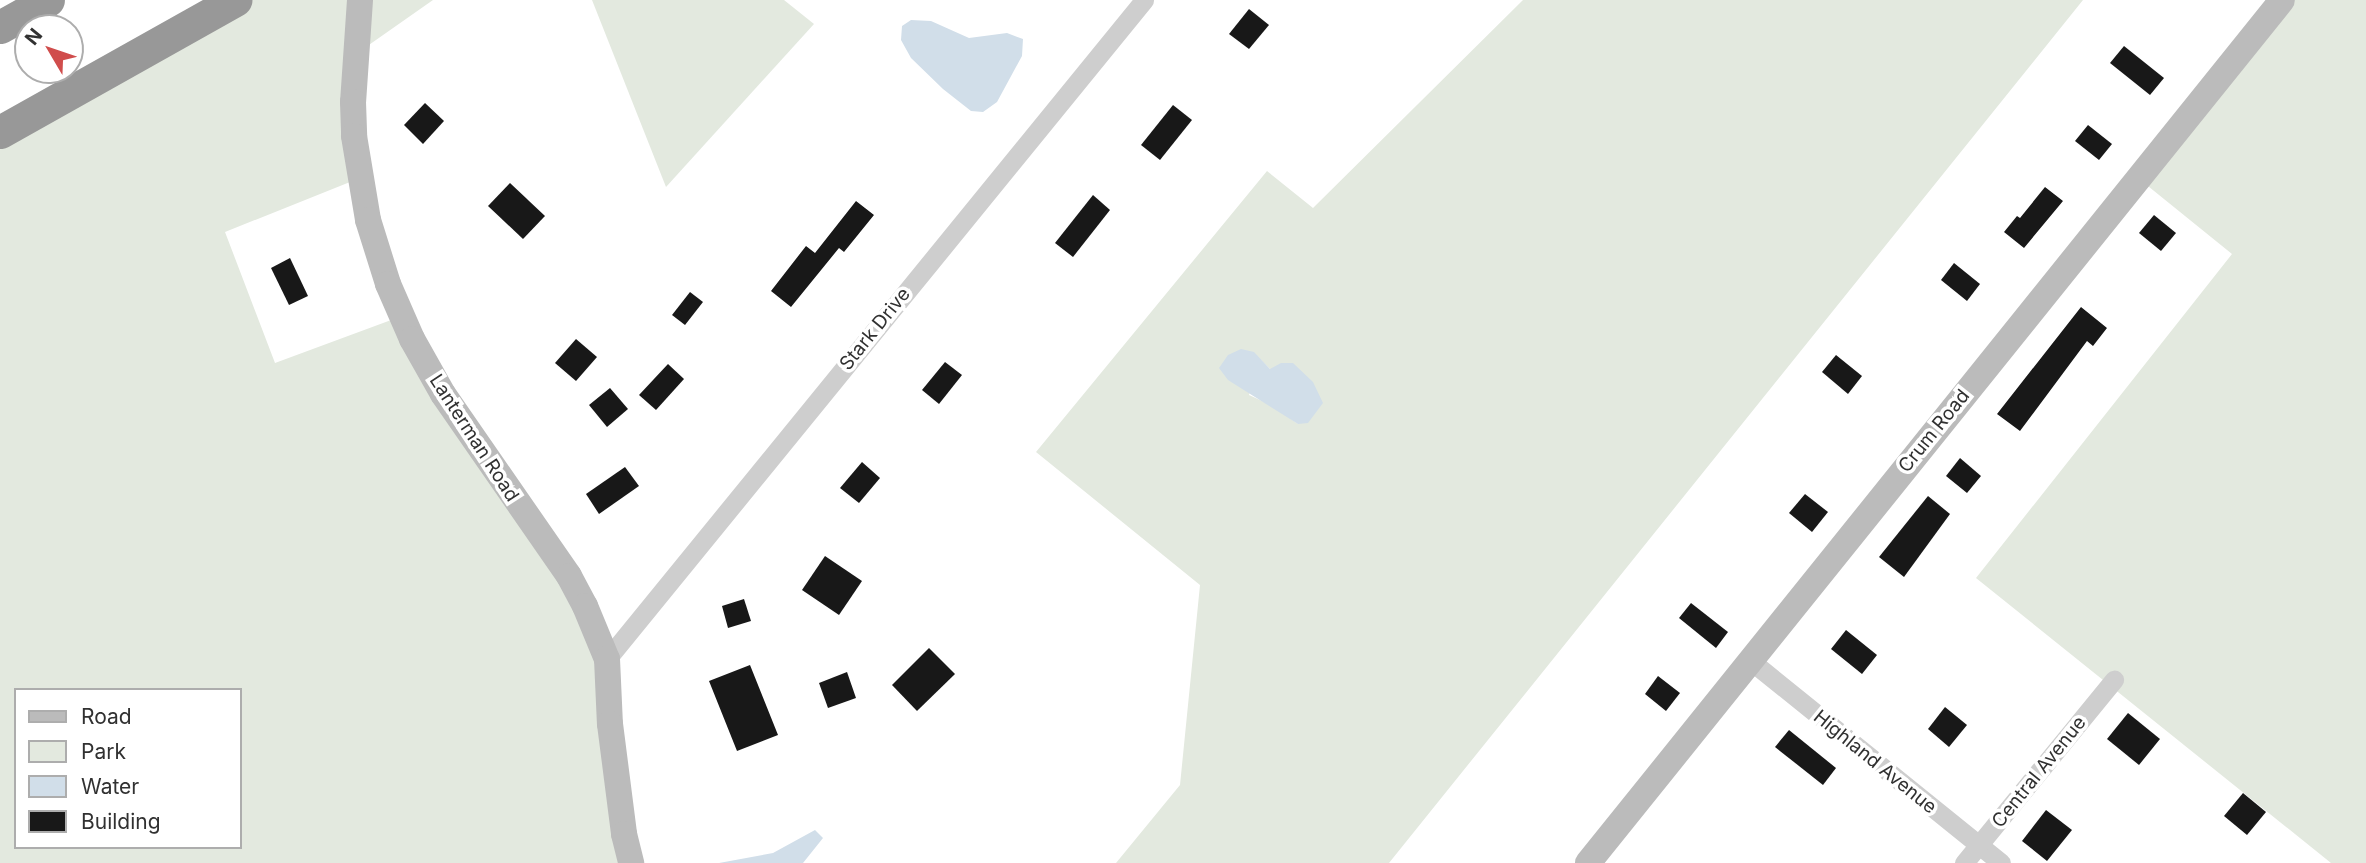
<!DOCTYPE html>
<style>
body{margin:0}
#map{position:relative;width:2366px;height:863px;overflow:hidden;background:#fff;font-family:Inter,sans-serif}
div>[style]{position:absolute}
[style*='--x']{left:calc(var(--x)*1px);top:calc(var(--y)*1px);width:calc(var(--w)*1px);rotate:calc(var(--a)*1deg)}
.green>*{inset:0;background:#e3e9df}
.water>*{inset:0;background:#d1dee9}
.building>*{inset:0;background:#181818}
.street>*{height:19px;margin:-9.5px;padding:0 9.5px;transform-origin:9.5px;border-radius:9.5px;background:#cecece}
.secondary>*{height:26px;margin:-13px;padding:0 13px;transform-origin:13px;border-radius:13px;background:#bbb}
.highway>*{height:33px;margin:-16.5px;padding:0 16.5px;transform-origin:16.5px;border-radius:16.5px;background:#989898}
span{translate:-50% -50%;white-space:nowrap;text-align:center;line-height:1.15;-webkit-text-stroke:7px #fff;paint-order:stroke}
.street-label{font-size:19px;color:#313131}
.legend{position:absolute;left:14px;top:688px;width:228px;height:161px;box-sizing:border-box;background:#fff;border:2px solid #adadad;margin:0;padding:9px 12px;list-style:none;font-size:21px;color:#313131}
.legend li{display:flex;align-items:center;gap:14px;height:35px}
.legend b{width:35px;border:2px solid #adadad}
.north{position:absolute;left:14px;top:14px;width:70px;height:70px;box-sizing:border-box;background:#fff;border:2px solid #adadad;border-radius:50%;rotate:309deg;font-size:19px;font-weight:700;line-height:28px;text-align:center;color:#313131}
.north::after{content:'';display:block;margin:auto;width:24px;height:32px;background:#d04d4c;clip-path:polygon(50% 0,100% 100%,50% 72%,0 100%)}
</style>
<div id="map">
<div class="green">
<div style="clip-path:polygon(evenodd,235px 0,433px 0,356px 54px,360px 178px,225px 232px,275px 363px,402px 316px,585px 606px,631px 863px,0 863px,0 132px,235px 0,16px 690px,240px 690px,240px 847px,16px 847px,16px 690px)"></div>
<div style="clip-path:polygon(592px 0,784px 0,814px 24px,666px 187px)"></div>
<div style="clip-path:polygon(evenodd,1523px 0,2083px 0,1389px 863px,1116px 863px,1180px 785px,1200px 585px,1036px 452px,1267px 171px,1313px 208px,1523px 0,1261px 360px,1270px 369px,1298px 424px,1271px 405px,1249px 395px,1261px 360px)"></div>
<div style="clip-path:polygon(2282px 0,2366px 0,2366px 863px,2331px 863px,1976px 578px,2232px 254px,2138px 178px)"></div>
</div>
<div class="water">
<div style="clip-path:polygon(911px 20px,931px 21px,969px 38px,1007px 33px,1023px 39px,1022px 56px,997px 102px,983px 112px,971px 111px,943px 89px,911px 58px,901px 40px,902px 26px)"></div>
<div style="clip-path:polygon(1241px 349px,1254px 352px,1270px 369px,1281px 363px,1293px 363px,1313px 382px,1323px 403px,1308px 423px,1298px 424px,1228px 380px,1219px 368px,1228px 355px)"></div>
<div style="clip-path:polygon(815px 830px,823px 838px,803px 863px,719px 863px,773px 853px)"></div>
</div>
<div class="building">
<div style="clip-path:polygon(1249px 9px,1269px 25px,1249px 49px,1229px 34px)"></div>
<div style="clip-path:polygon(2124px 46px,2164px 78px,2150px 95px,2110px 63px)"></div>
<div style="clip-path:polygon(425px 103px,444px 121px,423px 144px,404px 125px)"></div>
<div style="clip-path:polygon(1173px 105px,1192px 120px,1160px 160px,1141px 145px)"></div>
<div style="clip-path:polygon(2088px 125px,2112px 144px,2099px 160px,2075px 141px)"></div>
<div style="clip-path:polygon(510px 183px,545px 216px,523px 239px,488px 206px)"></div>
<div style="clip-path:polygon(2045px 187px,2063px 201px,2024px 248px,2004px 232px,2017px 216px,2020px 218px)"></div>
<div style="clip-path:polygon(1093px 195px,1110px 210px,1073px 257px,1055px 243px)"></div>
<div style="clip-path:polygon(856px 201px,874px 215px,844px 252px,839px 248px,791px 307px,771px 291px,806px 246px,815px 253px)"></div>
<div style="clip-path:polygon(2154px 215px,2176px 233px,2161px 251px,2139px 233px)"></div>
<div style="clip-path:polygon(290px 258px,308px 296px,289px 305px,271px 268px)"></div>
<div style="clip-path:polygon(1954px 263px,1980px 284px,1967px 301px,1941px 280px)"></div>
<div style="clip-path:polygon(690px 292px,703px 302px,685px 325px,672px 315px)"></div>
<div style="clip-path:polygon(2081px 307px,2107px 328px,2093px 346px,2087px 341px,2020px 431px,1997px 414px)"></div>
<div style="clip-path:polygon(576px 339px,597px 357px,576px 381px,555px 363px)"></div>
<div style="clip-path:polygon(1836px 355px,1862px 376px,1848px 394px,1822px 372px)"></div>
<div style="clip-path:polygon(945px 362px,962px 375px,939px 404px,922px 390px)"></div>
<div style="clip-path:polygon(668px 364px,684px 379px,656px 410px,639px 395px)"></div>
<div style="clip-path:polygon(610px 388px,628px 409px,607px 427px,589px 405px)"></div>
<div style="clip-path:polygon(1960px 458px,1981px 476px,1967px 493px,1946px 476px)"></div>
<div style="clip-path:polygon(862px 462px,880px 478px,859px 503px,840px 488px)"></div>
<div style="clip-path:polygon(625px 467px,639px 486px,599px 514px,586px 494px)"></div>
<div style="clip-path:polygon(1805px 494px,1828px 512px,1812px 532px,1789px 513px)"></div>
<div style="clip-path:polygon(1928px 496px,1950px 514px,1904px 577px,1879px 557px)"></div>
<div style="clip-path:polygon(825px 556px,862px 581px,839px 615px,802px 590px)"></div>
<div style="clip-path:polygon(744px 599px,751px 621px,728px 628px,722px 606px)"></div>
<div style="clip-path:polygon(1691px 603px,1728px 632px,1716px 648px,1679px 618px)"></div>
<div style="clip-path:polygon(1846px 630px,1877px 655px,1862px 674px,1831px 649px)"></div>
<div style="clip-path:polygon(929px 648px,955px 674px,917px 711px,892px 685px)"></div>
<div style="clip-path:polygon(750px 665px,778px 735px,737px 751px,709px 681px)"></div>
<div style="clip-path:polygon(847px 672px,856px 698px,828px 708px,819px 683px)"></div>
<div style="clip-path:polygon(1658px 676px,1680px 693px,1666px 711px,1645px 694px)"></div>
<div style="clip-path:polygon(1945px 707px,1967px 725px,1949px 747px,1928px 729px)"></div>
<div style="clip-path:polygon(2128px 713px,2160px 739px,2139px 765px,2107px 739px)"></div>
<div style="clip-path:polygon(1789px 730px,1836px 768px,1823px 785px,1775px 747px)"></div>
<div style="clip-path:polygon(2243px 793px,2266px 812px,2247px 835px,2224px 816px)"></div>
<div style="clip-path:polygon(2046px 810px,2072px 830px,2047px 861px,2022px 841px)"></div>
</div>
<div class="street">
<div style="--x:607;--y:659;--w:850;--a:-50.82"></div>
<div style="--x:1751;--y:661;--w:321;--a:38.9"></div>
<div style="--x:1964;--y:863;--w:237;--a:-50.7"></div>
</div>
<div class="secondary">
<div style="--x:360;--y:0;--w:102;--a:93.9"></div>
<div style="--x:353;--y:102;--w:34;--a:88"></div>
<div style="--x:354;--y:136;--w:85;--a:80.5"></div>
<div style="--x:368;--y:220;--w:67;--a:72.6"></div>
<div style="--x:388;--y:284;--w:60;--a:66.4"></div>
<div style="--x:412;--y:339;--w:63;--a:60.6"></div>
<div style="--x:443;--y:394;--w:221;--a:55.3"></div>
<div style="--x:569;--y:576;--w:34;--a:62"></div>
<div style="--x:585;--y:606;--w:57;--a:67.5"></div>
<div style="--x:607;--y:659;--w:65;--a:87.4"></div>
<div style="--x:610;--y:724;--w:111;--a:82.7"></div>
<div style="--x:624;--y:834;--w:30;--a:76"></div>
<div style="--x:1588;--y:863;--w:1107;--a:-51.19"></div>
</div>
<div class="highway">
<div style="--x:0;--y:27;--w:55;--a:-29.4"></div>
<div style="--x:0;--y:132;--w:270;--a:-29.3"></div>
</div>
<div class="street-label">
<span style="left:875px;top:329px;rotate:-51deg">Stark Drive</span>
<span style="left:1934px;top:431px;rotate:-51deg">Crum Road</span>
<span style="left:474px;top:438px;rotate:57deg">Lanterman Road</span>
<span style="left:1875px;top:762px;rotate:39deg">Highland Avenue</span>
<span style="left:2039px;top:772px;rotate:-51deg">Central Avenue</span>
</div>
<ul class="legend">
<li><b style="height:9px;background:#bbb"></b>Road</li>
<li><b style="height:19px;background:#e3e9df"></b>Park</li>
<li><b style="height:19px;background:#d1dee9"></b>Water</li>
<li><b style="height:19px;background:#181818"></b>Building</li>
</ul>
<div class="north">N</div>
</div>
